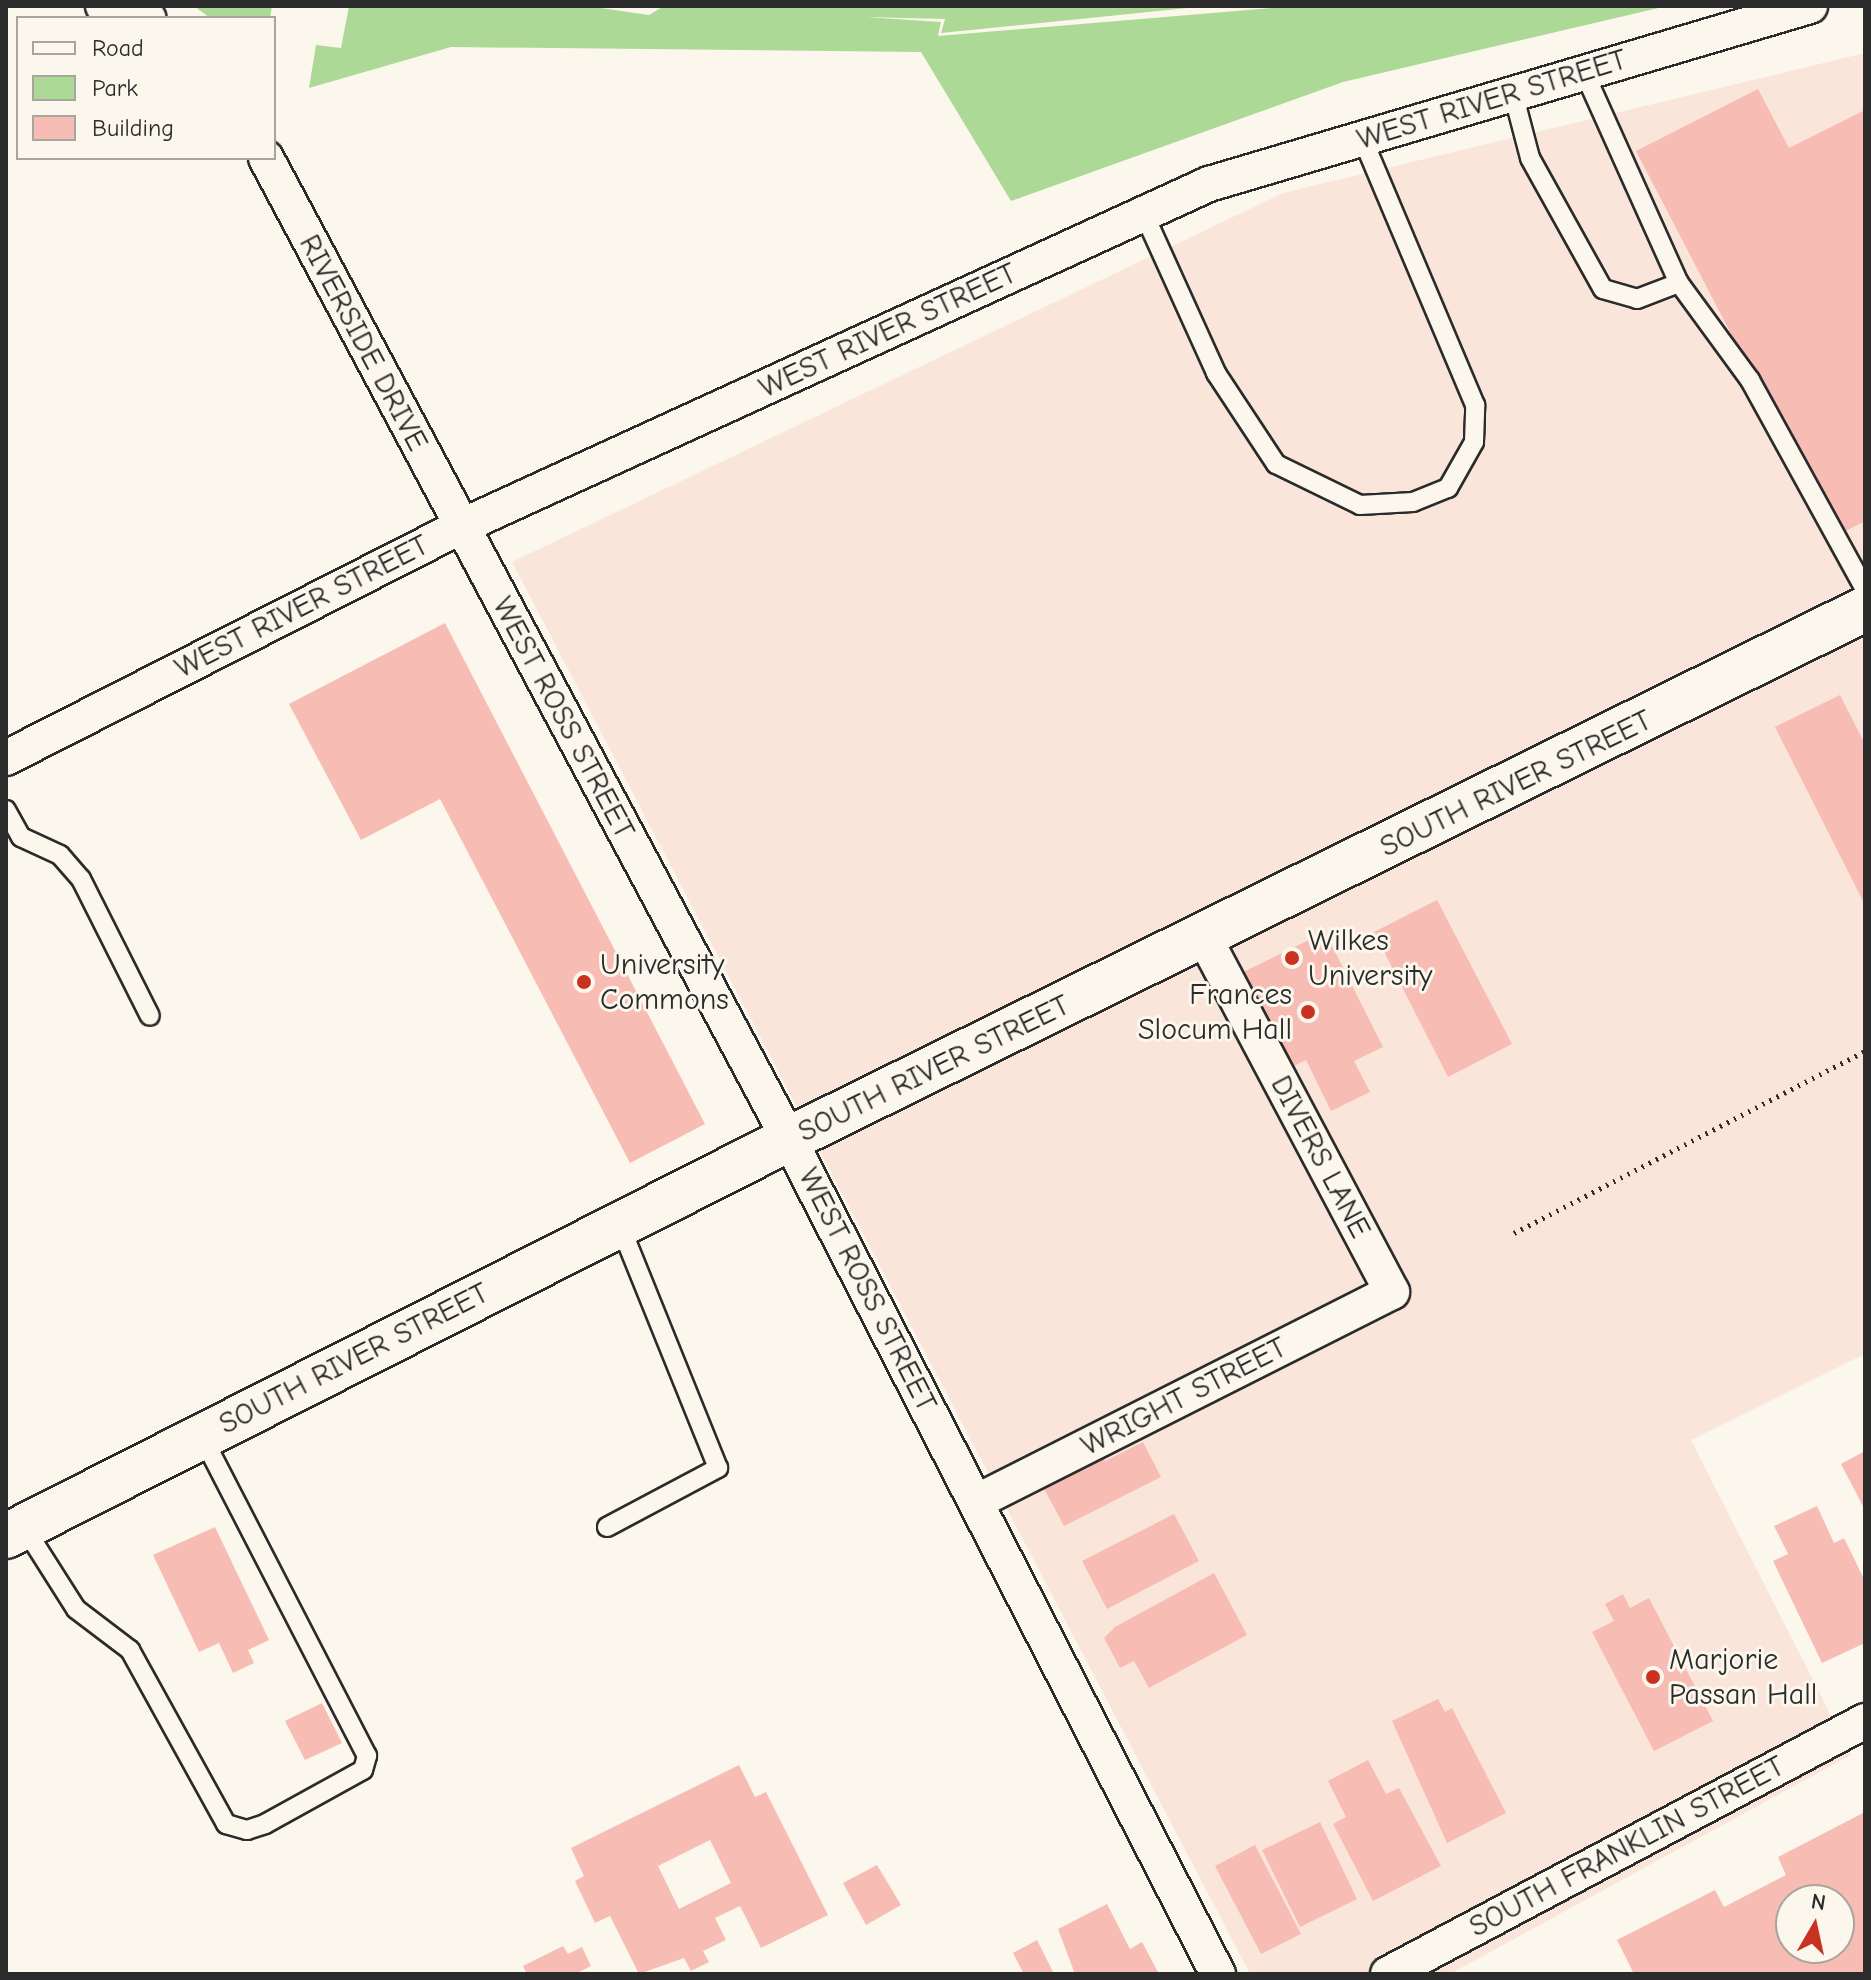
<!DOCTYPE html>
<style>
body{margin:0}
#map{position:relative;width:1871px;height:1980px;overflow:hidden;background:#fbf7ec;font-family:"Comic Neue",sans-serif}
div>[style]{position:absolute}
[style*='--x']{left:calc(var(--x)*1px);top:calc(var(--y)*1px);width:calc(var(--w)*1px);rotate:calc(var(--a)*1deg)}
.built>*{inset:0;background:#fae5db}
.green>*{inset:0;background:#add997}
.building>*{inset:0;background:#f7bcb4}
.path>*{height:5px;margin-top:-2.5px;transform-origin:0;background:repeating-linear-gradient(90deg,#2b2b2b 0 2px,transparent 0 8px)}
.roads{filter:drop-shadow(2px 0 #2b2b2b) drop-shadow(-2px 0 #2b2b2b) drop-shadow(0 2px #2b2b2b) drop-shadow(0 -2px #2b2b2b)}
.service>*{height:18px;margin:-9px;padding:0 9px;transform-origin:9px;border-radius:9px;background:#fbf7ec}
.minor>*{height:34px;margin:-17px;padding:0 17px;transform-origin:17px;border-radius:17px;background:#fbf7ec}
.primary>*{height:44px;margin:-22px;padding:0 22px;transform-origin:22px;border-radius:22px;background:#fbf7ec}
.dots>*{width:22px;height:22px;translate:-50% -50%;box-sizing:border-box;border:4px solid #fbf7ec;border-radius:50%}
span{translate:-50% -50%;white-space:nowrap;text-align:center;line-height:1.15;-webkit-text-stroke:6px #fbf7ec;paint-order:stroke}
.street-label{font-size:30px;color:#2b2b2b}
.poi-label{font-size:30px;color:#2b2b2b}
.left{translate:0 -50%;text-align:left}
.right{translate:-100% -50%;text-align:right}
.frame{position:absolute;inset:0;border:8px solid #2b2b2b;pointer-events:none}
.legend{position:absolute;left:16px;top:16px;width:260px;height:144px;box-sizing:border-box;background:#fbf7ec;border:2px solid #a8a59f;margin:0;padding:10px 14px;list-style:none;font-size:24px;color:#2b2b2b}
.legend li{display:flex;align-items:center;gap:16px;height:40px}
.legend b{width:40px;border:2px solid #a8a59f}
.north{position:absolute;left:1775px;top:1884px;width:80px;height:80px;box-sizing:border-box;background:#fbf7ec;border:2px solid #a8a59f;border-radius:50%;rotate:9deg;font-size:22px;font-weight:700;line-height:32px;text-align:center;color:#2b2b2b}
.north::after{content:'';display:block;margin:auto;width:28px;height:36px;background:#c8321e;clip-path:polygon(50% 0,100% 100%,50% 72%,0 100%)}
</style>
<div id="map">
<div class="built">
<div style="clip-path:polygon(1865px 53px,1865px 1354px,1691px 1440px,1851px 1755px,1450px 1974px,1250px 1974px,512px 562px,1283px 193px)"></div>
</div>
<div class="green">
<div style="clip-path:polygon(194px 6px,272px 6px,270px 18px,210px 18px)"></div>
<div style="clip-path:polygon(349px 6px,587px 6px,649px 15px,664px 6px,1207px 6px,941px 33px,945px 19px,865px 17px,941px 22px,938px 36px,1297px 6px,1667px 6px,1343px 82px,1011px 201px,921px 52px,451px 47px,309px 88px,316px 45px,341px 48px)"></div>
</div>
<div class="building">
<div style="clip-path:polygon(1758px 89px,1789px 148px,1865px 110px,1865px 521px,1836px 536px,1636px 151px)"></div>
<div style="clip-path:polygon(445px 623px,705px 1124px,630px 1163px,440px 799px,361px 840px,289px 704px)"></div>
<div style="clip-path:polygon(1840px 695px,1865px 744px,1865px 905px,1775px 727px)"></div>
<div style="clip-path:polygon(1437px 900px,1512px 1044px,1448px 1077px,1374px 932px)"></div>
<div style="clip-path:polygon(1325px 932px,1383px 1047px,1354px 1061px,1370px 1092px,1331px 1111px,1306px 1060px,1281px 1072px,1233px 977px)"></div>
<div style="clip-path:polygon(1143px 1442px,1161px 1477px,1064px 1526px,1041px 1483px,1101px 1453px,1105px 1461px)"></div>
<div style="clip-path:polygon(1865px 1451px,1865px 1510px,1841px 1464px)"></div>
<div style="clip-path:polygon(1817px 1506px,1834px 1543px,1844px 1538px,1865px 1581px,1865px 1643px,1822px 1663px,1773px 1561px,1788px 1554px,1774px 1526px)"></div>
<div style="clip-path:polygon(1174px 1514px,1199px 1561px,1107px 1609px,1082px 1561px)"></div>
<div style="clip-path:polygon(215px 1527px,269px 1640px,248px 1650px,254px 1663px,233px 1673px,219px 1643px,199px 1652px,153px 1555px)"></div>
<div style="clip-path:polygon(1214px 1573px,1247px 1635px,1149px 1688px,1134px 1661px,1120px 1668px,1104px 1638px,1115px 1627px)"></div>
<div style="clip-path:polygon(1623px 1594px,1630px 1608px,1649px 1598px,1713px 1721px,1654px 1751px,1592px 1632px,1614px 1621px,1605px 1604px)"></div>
<div style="clip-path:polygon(1438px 1699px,1445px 1712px,1452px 1708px,1506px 1813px,1447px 1843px,1392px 1721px)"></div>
<div style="clip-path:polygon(322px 1703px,342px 1743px,305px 1760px,285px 1721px)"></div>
<div style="clip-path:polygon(1368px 1760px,1386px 1794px,1399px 1788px,1441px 1866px,1373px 1901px,1333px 1824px,1346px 1817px,1328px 1781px)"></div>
<div style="clip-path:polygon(evenodd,739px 1765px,755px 1797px,766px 1792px,828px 1915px,761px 1948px,740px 1906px,715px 1918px,726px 1940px,703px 1951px,709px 1962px,691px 1971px,684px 1958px,639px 1974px,610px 1916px,595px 1923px,575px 1881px,584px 1876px,571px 1848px,739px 1765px,710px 1840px,731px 1883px,679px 1909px,658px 1866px,710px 1840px)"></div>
<div style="clip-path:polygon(evenodd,1865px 1812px,1865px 1974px,1634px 1974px,1617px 1940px,1715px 1890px,1724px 1907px,1786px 1875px,1778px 1857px,1865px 1812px,1791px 1900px,1839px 1900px,1839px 1948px,1791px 1948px,1791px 1900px)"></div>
<div style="clip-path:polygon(1320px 1822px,1357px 1899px,1300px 1927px,1262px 1850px)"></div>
<div style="clip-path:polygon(1255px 1845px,1301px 1934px,1261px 1954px,1215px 1866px)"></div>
<div style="clip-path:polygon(877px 1865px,901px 1905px,866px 1925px,843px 1883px)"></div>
<div style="clip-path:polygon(1107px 1904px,1130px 1949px,1142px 1942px,1159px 1974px,1075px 1974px,1058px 1929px)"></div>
<div style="clip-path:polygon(1037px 1940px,1054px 1974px,1024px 1974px,1013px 1953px)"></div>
<div style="clip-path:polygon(563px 1946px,568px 1954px,582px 1947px,591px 1966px,575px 1974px,527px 1974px,523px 1966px)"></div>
</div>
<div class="path">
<div style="--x:1514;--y:1233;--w:395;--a:-27.4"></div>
</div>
<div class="roads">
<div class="service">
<div style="--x:1584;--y:72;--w:231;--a:65.8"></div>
<div style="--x:1679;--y:283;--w:120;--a:53.8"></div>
<div style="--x:1750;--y:380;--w:239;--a:61.2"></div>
<div style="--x:1513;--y:93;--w:67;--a:75.3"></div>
<div style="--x:1530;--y:158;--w:150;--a:60.9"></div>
<div style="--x:1603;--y:289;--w:35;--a:16"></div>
<div style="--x:1637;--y:299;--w:45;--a:-20.9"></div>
<div style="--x:1144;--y:214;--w:175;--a:65.6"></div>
<div style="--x:1216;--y:373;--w:109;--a:56.6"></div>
<div style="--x:1276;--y:464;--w:93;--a:26"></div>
<div style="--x:1360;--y:505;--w:53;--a:-3.2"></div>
<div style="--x:1413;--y:502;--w:38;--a:-22"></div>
<div style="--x:1448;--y:488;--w:53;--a:-60.5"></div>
<div style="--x:1474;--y:442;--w:37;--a:-88"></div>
<div style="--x:1475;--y:405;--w:290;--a:-112.9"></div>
<div style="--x:6;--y:810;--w:31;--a:61"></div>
<div style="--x:21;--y:837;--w:43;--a:24.8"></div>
<div style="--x:60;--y:855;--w:32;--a:49"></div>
<div style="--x:81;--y:879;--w:153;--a:63.3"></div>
<div style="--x:24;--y:1527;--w:97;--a:57.6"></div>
<div style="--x:76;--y:1609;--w:68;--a:37.2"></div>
<div style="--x:130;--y:1650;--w:199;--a:61.1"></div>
<div style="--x:226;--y:1824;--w:22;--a:16"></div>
<div style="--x:247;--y:1830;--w:19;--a:-18"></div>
<div style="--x:265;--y:1824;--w:112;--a:-28.9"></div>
<div style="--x:363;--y:1770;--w:15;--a:-74"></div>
<div style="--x:367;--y:1756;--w:359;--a:-117.3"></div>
<div style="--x:607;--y:1527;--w:126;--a:-28"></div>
<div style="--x:718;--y:1468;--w:262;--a:-112"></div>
</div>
<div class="minor">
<div style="--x:103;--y:6;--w:47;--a:14.9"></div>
<div style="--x:266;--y:158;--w:1112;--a:61.94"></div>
<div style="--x:789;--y:1139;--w:939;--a:62.81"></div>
<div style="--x:6;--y:758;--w:509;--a:-26.97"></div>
<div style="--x:460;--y:527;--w:824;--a:-24.61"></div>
<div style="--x:1209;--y:184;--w:627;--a:-16.5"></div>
<div style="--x:976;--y:1502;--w:466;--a:-26.8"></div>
<div style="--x:1392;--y:1292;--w:402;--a:-117.9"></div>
<div style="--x:1388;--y:1974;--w:540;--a:-27.94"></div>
</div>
<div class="primary">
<div style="--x:6;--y:1536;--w:878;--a:-26.89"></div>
<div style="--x:789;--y:1139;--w:1199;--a:-26.22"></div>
</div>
</div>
<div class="dots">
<div style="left:1292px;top:958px;background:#c8321e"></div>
<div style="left:584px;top:982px;background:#c8321e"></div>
<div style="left:1308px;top:1012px;background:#c8321e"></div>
<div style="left:1653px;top:1677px;background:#c8321e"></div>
</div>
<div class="street-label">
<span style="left:1492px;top:100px;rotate:-17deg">WEST RIVER STREET</span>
<span style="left:888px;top:331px;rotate:-25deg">WEST RIVER STREET</span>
<span style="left:363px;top:343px;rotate:62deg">RIVERSIDE DRIVE</span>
<span style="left:302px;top:607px;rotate:-27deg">WEST RIVER STREET</span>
<span style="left:563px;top:718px;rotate:62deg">WEST ROSS STREET</span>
<span style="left:1516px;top:784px;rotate:-26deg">SOUTH RIVER STREET</span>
<span style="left:934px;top:1069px;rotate:-26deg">SOUTH RIVER STREET</span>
<span style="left:1320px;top:1157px;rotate:62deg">DIVERS LANE</span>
<span style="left:867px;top:1290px;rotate:63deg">WEST ROSS STREET</span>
<span style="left:354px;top:1359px;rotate:-27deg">SOUTH RIVER STREET</span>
<span style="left:1184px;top:1397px;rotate:-27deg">WRIGHT STREET</span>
<span style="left:1627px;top:1847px;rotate:-28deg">SOUTH FRANKLIN STREET</span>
</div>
<div class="poi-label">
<span class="left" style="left:1308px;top:958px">Wilkes<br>University</span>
<span class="left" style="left:600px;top:982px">University<br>Commons</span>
<span class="right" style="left:1292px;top:1012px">Frances<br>Slocum Hall</span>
<span class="left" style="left:1669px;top:1677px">Marjorie<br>Passan Hall</span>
</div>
<div class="frame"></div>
<ul class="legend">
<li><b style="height:10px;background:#fbf7ec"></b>Road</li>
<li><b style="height:22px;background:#add997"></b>Park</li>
<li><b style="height:22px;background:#f7bcb4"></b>Building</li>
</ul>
<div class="north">N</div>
</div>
